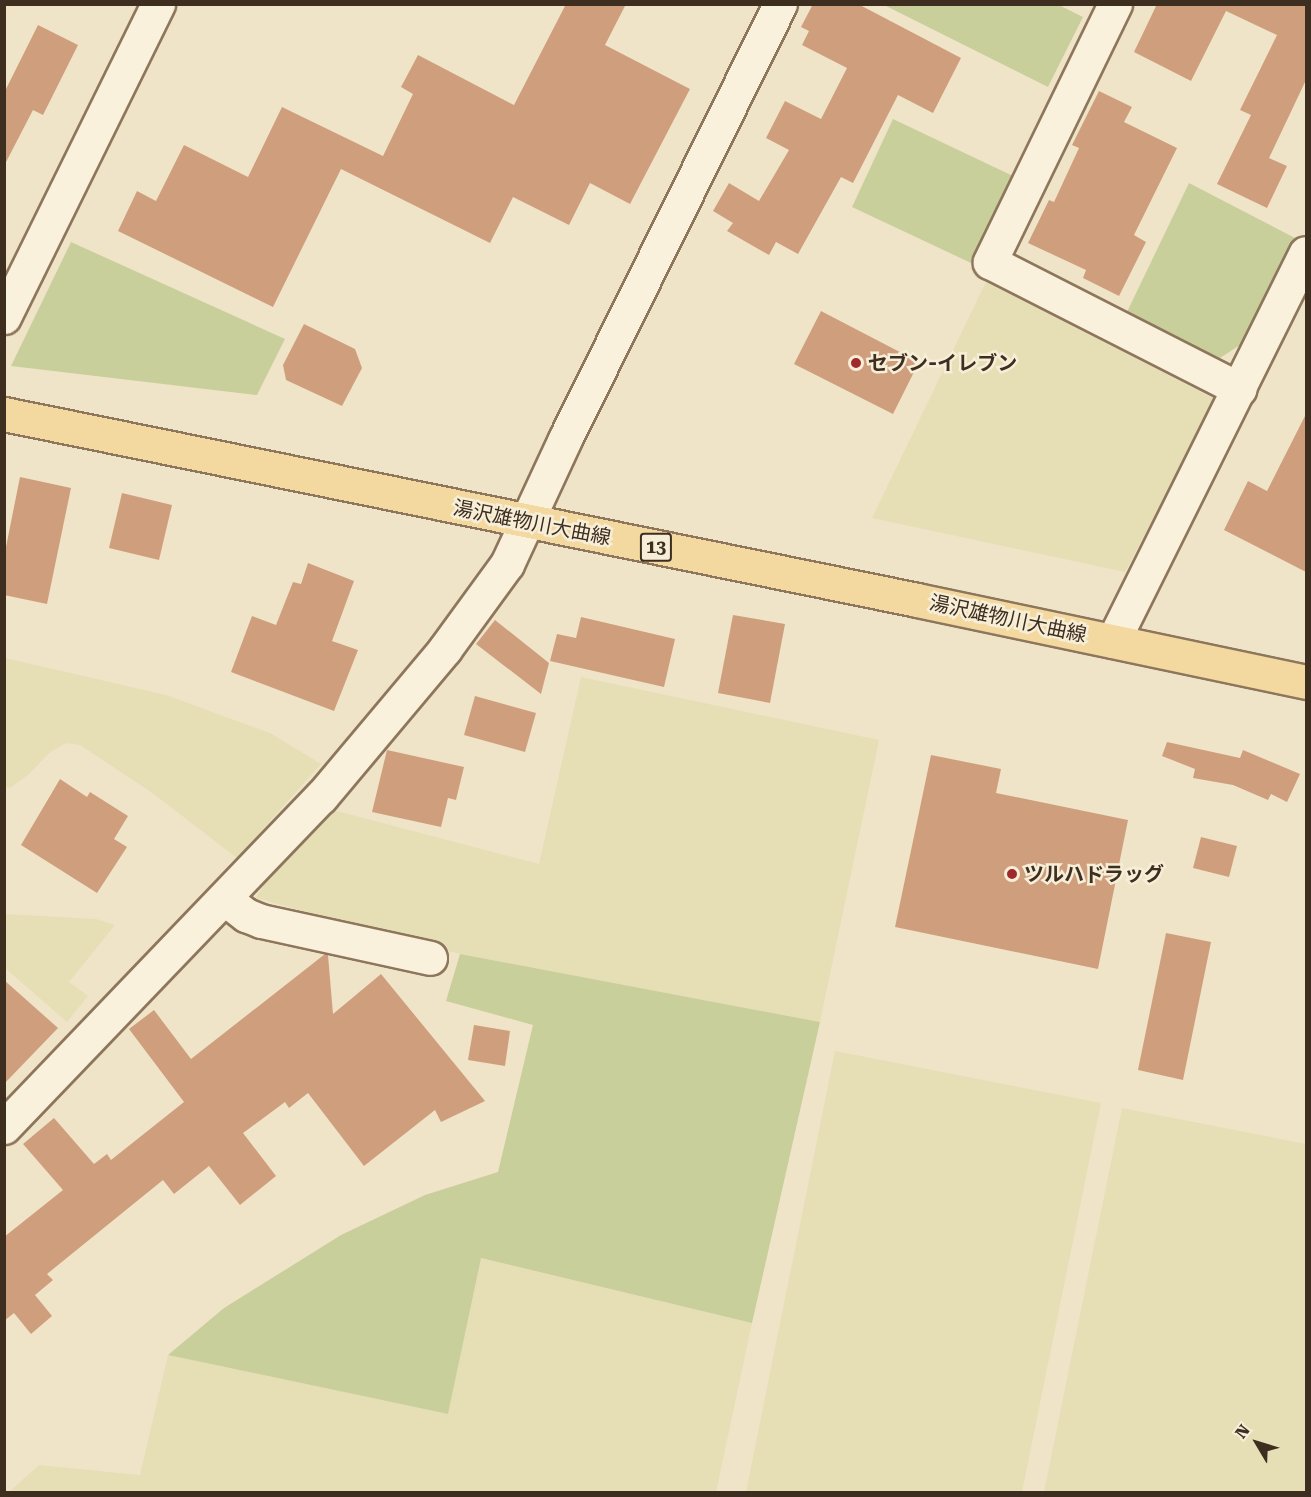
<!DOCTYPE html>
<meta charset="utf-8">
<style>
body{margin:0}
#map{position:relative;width:1311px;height:1497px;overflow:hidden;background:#f0e4c8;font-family:"Roboto Serif","Noto Sans JP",serif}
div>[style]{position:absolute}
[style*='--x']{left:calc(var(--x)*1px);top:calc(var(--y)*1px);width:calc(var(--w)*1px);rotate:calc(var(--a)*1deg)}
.farmland>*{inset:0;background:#e6deb5}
.green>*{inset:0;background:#c9cf9b}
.building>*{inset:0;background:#cf9f7d}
.roads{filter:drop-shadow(2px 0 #8d765c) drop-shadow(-2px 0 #8d765c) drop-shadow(0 2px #8d765c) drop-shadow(0 -2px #8d765c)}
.minor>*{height:33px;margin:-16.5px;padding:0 16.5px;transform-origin:16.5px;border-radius:16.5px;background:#faf1dc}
.major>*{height:33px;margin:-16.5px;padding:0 16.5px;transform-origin:16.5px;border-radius:16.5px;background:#f3d9a0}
.dots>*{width:16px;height:16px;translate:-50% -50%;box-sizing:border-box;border:3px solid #f7eed8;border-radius:50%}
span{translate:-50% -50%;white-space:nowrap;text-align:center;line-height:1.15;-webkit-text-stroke:5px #f7eed8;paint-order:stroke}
.shield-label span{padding:2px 4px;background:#f7eed8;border:2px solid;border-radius:4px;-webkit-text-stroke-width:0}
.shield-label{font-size:18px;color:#3d2e20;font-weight:700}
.poi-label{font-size:20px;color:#3d2e20;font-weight:700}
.left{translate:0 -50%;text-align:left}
.street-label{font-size:20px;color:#3d2e20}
.frame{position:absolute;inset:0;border:6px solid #3d2e20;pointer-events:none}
.north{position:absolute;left:1227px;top:1413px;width:60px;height:60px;-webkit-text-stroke:4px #f7eed8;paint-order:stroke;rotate:308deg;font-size:16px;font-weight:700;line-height:24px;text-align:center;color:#3d2e20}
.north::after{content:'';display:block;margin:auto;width:21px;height:27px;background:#3d2e20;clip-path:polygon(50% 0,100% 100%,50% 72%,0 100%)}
</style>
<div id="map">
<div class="farmland">
<div style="clip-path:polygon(986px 282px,1215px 399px,1125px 572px,872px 518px)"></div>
<div style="clip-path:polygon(5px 658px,166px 695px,270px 733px,321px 764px,237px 858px,151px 792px,80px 745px,66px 743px,49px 753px,29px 774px,10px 788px,5px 787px)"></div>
<div style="clip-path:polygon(581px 677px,879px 740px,820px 1022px,460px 954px,256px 898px,266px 881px,333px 810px,539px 864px)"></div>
<div style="clip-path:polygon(4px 914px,96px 919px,115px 925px,69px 982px,88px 996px,67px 1022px,5px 968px)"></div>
<div style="clip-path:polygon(835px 1051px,1101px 1103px,1022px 1492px,746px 1492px)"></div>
<div style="clip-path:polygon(1122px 1108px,1306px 1144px,1306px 1492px,1044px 1492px)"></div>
<div style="clip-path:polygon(480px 1258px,752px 1323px,716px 1492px,9px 1492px,39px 1465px,140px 1475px,168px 1355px,448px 1414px)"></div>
</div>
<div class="green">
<div style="clip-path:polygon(884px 5px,1059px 5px,1083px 17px,1048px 87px)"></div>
<div style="clip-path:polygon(893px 119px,1013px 176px,971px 263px,852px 207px)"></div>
<div style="clip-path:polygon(1189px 183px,1295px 238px,1240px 345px,1220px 358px,1126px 314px)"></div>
<div style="clip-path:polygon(71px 242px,285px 339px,257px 395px,11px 366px)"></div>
<div style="clip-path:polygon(460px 954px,820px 1022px,752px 1323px,481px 1258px,448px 1414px,168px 1355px,224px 1308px,341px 1235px,425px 1195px,498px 1172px,533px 1025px,446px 1001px)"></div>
</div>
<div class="building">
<div style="clip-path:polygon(566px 4px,626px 4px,605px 45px,690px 89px,630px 204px,590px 183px,569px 225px,513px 197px,490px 243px,341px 169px,273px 307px,118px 231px,137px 191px,156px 201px,184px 145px,248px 177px,282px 107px,383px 156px,413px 94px,401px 87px,418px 55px,514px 105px)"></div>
<div style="clip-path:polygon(813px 4px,858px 4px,961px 58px,933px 113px,898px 95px,853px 183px,841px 177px,798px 254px,776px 242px,769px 255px,727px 231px,733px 223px,713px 211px,729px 183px,759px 201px,789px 150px,766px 138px,785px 101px,821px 119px,847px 68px,802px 45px,809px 31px,801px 27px)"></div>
<div style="clip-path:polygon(1157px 4px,1306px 4px,1306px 80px,1269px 158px,1287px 166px,1267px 208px,1217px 184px,1251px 115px,1240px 110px,1277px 35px,1226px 11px,1191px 81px,1134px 52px)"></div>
<div style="clip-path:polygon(38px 25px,78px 45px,43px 115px,33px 110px,4px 166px,4px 93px)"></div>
<div style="clip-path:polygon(1099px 91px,1132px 107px,1124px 122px,1177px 148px,1134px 235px,1146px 242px,1119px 296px,1083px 278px,1086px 270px,1028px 243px,1049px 200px,1054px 202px,1079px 148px,1072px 145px)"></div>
<div style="clip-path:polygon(821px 311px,919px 362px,893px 414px,794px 364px)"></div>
<div style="clip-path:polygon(304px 324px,355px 349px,362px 368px,342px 406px,286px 380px,283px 365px)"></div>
<div style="clip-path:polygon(1306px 414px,1306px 572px,1224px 530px,1248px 481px,1267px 491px)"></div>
<div style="clip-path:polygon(20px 477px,71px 488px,47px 604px,4px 595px,4px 557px)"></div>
<div style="clip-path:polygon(122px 493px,172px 505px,159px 560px,109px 548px)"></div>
<div style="clip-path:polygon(308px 563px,354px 581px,332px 641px,358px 650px,334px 711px,231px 672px,252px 616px,276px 625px,293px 582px,301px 584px)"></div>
<div style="clip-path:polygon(733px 615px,785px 624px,770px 703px,718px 693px)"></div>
<div style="clip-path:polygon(581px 617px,675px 639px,664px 687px,550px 661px,557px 634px,576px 638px)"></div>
<div style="clip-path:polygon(495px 620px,549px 663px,541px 694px,476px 644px)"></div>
<div style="clip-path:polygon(475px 696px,536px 713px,525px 752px,464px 735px)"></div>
<div style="clip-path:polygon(1167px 742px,1240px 758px,1243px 750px,1300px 774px,1287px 802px,1271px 794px,1268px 800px,1233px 785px,1193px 778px,1195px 769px,1162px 756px)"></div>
<div style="clip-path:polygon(387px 750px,464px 767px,456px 800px,448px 798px,441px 827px,372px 812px)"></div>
<div style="clip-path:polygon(931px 755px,1001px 769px,996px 793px,1128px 820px,1098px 969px,895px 927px)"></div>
<div style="clip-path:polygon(60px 779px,87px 797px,90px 792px,128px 816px,114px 839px,127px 847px,97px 893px,21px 845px)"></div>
<div style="clip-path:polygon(1201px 837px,1237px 846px,1229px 877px,1193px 868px)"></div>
<div style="clip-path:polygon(1166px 933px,1211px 942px,1183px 1080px,1138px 1070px)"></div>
<div style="clip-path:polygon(325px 954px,328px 955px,333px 1014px,381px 974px,485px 1101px,441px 1122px,435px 1110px,364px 1166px,308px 1093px,289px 1108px,285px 1102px,243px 1133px,276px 1176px,240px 1205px,209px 1166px,174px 1194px,163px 1180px,47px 1274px,53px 1280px,35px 1295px,52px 1316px,31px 1334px,14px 1313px,4px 1321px,4px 1237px,63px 1190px,23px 1144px,54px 1118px,94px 1164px,107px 1154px,111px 1160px,184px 1102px,129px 1029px,154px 1010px,191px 1059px)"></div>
<div style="clip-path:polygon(4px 980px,58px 1028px,4px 1084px)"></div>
<div style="clip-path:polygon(474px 1025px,510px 1031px,505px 1066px,468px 1060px)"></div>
</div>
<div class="roads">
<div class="minor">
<div style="--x:1115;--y:4;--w:287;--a:115.9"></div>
<div style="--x:990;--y:262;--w:280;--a:27"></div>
<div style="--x:4;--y:317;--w:349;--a:-63.8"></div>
<div style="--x:1113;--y:641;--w:433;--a:-63.6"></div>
<div style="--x:224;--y:898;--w:28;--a:38"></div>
<div style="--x:246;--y:915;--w:16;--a:22"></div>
<div style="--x:261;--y:921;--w:173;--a:12.3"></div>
<div style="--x:4;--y:1127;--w:458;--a:-46.2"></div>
<div style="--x:321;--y:797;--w:193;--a:-50"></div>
<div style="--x:445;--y:649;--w:105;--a:-53.9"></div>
<div style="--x:507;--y:564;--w:138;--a:-65.1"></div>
<div style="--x:565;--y:439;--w:485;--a:-63.7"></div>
</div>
<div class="major">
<div style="--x:4;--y:414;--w:932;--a:11.51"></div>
<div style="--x:917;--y:600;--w:398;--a:11.9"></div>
</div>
</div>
<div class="dots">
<div style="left:856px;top:363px;background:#9e2a2b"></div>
<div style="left:1012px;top:874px;background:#9e2a2b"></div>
</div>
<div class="shield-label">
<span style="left:656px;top:547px">13</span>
</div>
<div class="poi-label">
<span class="left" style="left:868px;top:363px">セブン-イレブン</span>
<span class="left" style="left:1024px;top:874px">ツルハドラッグ</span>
</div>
<div class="street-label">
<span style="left:532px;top:523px;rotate:11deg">湯沢雄物川大曲線</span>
<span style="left:1008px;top:619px;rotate:12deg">湯沢雄物川大曲線</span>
</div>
<div class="frame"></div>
<div class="north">N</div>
</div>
